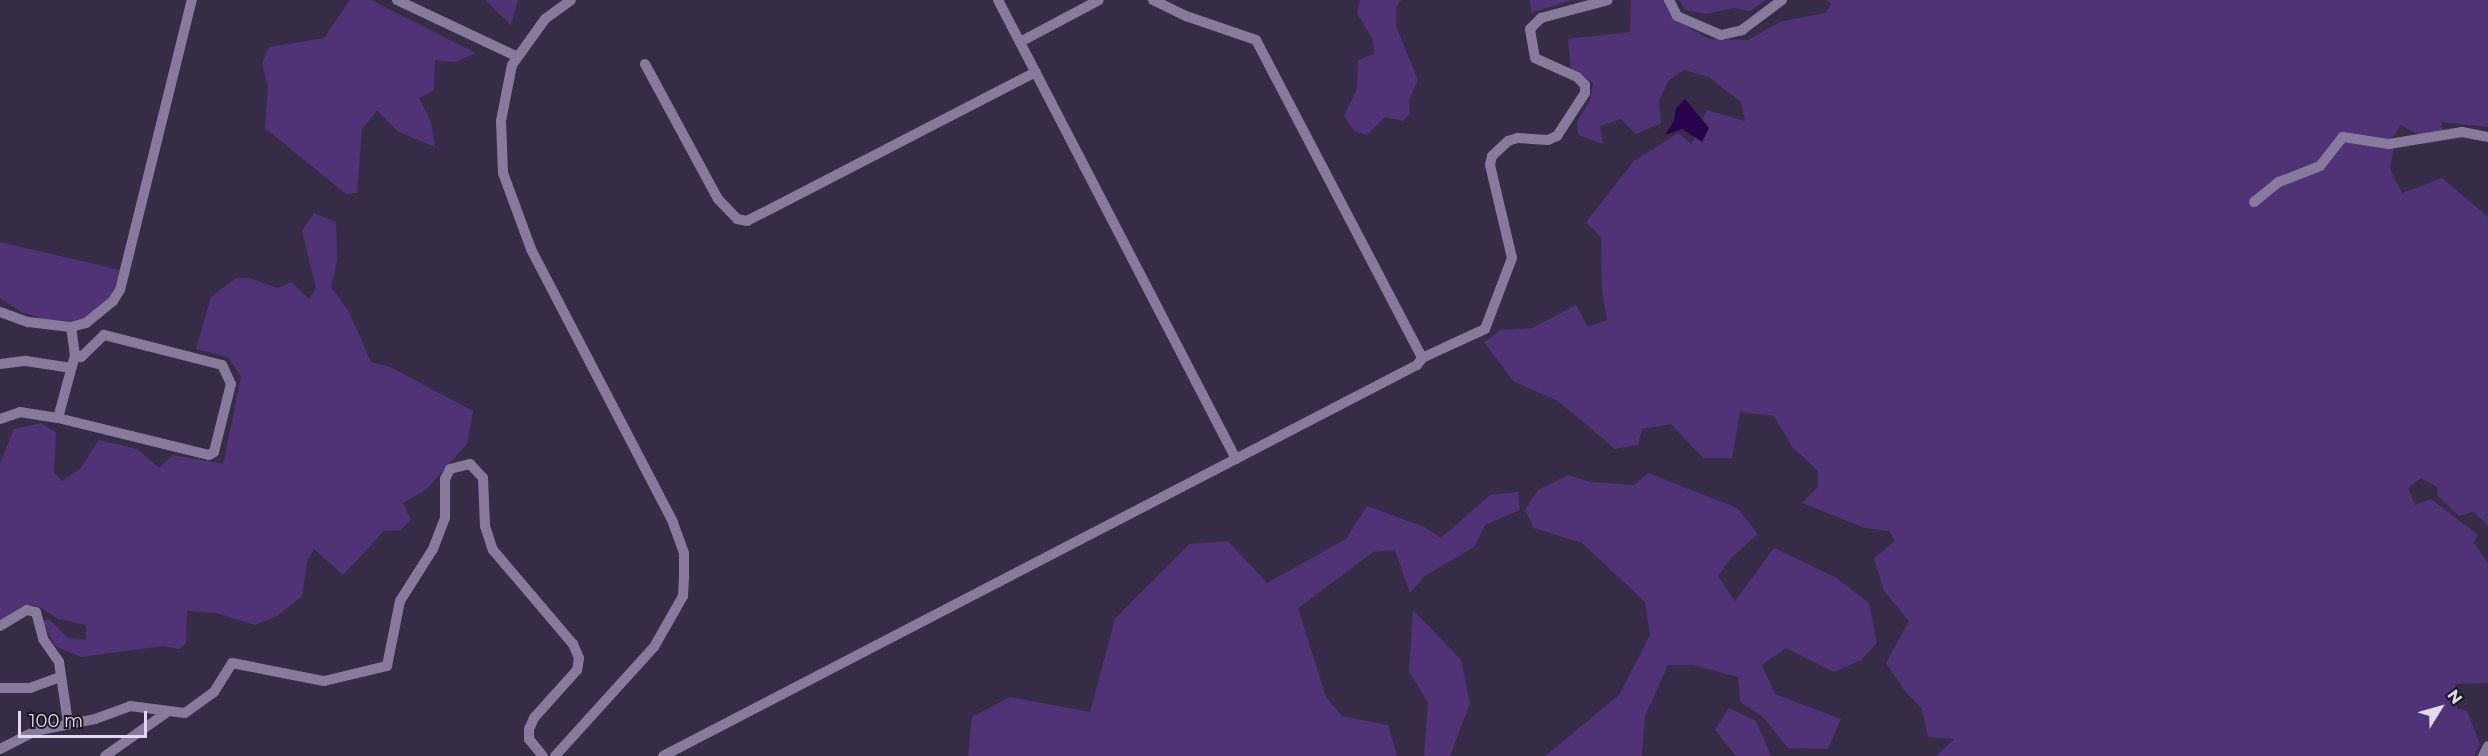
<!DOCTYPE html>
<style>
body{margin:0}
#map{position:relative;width:2488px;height:756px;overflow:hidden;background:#372c47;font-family:Montserrat,sans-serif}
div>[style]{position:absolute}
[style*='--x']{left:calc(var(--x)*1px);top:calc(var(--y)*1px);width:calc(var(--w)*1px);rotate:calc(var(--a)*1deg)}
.green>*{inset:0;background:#503276}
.water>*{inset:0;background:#29004b}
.minor>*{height:10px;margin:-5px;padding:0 5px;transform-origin:5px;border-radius:5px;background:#877a9d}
span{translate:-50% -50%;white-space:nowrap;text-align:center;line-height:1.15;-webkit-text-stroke:5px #1c1723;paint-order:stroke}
.north{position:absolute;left:2410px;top:678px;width:60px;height:60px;-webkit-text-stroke:4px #1c1723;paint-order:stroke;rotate:53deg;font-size:16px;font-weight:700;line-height:24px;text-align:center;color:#e0daeb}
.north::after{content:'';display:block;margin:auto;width:21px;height:27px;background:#e0daeb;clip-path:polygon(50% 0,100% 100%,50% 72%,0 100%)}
.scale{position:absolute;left:18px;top:711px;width:129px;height:27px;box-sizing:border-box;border:3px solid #e0daeb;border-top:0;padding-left:8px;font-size:18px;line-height:21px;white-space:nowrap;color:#e0daeb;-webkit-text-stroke:4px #1c1723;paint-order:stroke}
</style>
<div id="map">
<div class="green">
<div style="clip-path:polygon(350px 0,371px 0,476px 53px,455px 62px,435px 60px,434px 90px,419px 98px,431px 122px,435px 147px,397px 131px,377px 110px,362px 129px,357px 193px,346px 194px,265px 128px,268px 87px,262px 63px,269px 47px,324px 38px)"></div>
<div style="clip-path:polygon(485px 0,518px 0,511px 25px)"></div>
<div style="clip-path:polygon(1360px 0,1401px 0,1396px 8px,1396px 26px,1418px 80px,1409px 100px,1410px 114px,1403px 121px,1385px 117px,1367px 135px,1354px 131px,1344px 116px,1357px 89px,1358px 60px,1374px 54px,1373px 40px,1357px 13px)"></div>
<div style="clip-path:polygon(1530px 0,1571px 0,1531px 13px)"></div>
<div style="clip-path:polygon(1631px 0,1665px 0,1678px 21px,1709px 39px,1748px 40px,1780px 22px,1825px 13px,1831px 4px,1826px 0,2488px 0,2488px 127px,2441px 122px,2443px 134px,2421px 136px,2401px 125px,2390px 141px,2394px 146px,2390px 169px,2402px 193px,2442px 178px,2488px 217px,2488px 526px,2474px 512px,2459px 516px,2438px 496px,2437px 487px,2421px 478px,2408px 488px,2415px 505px,2431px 499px,2478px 535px,2474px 543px,2488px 563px,2488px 683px,2455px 684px,2457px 708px,2467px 711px,2480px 744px,2474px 756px,1936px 756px,1954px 739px,1928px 737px,1922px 709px,1905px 691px,1886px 663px,1909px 621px,1884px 591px,1874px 558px,1895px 541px,1889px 531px,1865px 528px,1802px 503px,1818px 487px,1818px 471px,1792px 447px,1774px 416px,1740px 412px,1732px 458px,1703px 458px,1671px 424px,1642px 429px,1638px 445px,1615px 449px,1558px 401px,1513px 381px,1484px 342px,1501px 330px,1532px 328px,1576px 305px,1588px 327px,1607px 320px,1602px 289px,1601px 237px,1586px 222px,1634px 161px,1678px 133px,1692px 144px,1707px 110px,1745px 121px,1741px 102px,1709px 77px,1684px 70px,1668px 81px,1659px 101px,1661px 123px,1636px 134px,1621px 119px,1600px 126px,1603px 144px,1578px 135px,1577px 122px,1590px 100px,1593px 83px,1571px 69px,1568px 39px,1630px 32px)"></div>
<div style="clip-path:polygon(1679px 0,1766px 0,1750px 11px,1734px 8px,1704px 14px,1685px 10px)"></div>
<div style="clip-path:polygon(314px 213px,336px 222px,337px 261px,331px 287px,349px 312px,371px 362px,390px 367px,473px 411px,467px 444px,427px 489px,403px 503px,411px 520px,401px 530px,384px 531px,343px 575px,314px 549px,307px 562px,302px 596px,277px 616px,255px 625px,216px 613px,187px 611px,186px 643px,179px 649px,163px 646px,81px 657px,55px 646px,42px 620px,50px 620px,68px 638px,86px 640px,86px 625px,58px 619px,38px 606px,23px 605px,0 622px,0 463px,14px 429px,41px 423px,56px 432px,54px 473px,62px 481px,80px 469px,99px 440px,137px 449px,159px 468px,173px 455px,223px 464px,241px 377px,228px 357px,196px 349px,211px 297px,236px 278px,249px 278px,278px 288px,291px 282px,309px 299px,316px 288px,302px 231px)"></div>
<div style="clip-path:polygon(0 242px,120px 270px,111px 298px,86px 318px,75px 321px,47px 320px,21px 312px,0 298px)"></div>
<div style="clip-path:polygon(1648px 473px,1737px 508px,1758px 534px,1731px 558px,1718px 576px,1735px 601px,1774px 548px,1835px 577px,1869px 603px,1877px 643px,1861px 660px,1834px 672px,1786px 648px,1762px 665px,1775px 694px,1841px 719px,1828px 749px,1788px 748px,1763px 717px,1740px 702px,1738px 677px,1693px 665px,1668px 665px,1645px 716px,1642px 756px,1545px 756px,1619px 695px,1650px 635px,1645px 602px,1582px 543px,1534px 528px,1525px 510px,1538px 490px,1568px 475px,1590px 482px,1634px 485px)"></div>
<div style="clip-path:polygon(1518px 492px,1520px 510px,1485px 525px,1474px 547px,1425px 576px,1410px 593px,1395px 550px,1373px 552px,1298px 608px,1326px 697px,1342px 716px,1388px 725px,1397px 756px,968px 756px,972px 717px,1010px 697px,1090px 712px,1115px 619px,1189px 544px,1228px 541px,1267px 583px,1346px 539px,1367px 506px,1424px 527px,1441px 538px,1490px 495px)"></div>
<div style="clip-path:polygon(1413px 610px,1461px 660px,1470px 703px,1450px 756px,1424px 756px,1428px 703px,1409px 671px)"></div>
<div style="clip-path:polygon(1729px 708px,1756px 721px,1771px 756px,1736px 756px,1715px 730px)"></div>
</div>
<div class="water">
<div style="clip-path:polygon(1685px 99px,1709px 128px,1702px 142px,1682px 129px,1665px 135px,1674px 121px,1676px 108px)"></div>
</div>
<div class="minor">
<div style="--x:397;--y:0;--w:132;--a:25.2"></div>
<div style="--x:998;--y:0;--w:517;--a:62.59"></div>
<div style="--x:1153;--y:0;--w:37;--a:26"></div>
<div style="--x:1186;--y:16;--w:74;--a:18.9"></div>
<div style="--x:1256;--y:40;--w:359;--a:62.4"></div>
<div style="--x:1669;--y:0;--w:18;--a:63"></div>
<div style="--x:1677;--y:16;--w:48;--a:23.4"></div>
<div style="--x:1721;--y:35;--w:22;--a:-13"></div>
<div style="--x:1742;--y:30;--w:50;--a:-36.9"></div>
<div style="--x:1020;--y:42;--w:89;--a:-28"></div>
<div style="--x:645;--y:64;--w:153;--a:61.6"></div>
<div style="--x:718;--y:199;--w:28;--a:46"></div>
<div style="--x:737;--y:219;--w:10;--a:11"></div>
<div style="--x:747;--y:221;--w:325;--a:-27.3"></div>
<div style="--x:2254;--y:202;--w:32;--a:-39"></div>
<div style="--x:2279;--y:182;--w:44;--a:-21.3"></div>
<div style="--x:2320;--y:166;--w:37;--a:-52"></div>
<div style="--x:2343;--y:137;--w:47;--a:8.7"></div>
<div style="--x:2389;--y:144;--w:74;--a:-9.3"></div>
<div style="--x:2462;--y:132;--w:26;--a:11"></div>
<div style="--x:0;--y:312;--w:30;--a:20"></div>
<div style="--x:28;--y:322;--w:43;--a:6.6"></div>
<div style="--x:71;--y:327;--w:16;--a:-15"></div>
<div style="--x:86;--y:323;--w:35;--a:-39"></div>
<div style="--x:113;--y:301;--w:13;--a:-58"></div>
<div style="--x:120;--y:290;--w:299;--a:-76.1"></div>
<div style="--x:0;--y:364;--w:26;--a:-7"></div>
<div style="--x:26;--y:361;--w:46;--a:8.8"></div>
<div style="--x:58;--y:418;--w:65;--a:-74.9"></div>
<div style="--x:75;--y:355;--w:28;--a:-98"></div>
<div style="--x:0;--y:419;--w:21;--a:-19"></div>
<div style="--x:20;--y:412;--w:38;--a:9"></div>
<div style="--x:58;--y:418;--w:155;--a:13.8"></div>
<div style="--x:209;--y:455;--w:6;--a:-31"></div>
<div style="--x:214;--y:452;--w:70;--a:-76"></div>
<div style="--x:231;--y:384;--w:21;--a:-115"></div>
<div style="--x:222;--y:365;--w:122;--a:-165.7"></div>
<div style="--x:104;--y:335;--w:32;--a:136"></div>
<div style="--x:81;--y:357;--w:6;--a:-162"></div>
<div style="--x:0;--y:626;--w:31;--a:-31"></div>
<div style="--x:27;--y:610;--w:9;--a:13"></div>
<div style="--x:36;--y:612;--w:28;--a:75"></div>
<div style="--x:43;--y:639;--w:28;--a:55"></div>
<div style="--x:59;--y:662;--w:62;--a:81.6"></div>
<div style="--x:0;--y:688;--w:30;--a:0"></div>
<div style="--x:30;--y:688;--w:32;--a:-20"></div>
<div style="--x:0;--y:749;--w:39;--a:-27"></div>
<div style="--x:35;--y:731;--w:61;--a:-11.3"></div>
<div style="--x:95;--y:719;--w:37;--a:-20"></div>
<div style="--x:130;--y:706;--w:55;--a:7.3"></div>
<div style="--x:185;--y:713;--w:36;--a:-36"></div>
<div style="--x:214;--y:692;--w:34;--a:-58"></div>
<div style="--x:232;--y:663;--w:94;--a:11.1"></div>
<div style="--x:324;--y:681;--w:65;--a:-13.4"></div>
<div style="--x:387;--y:666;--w:66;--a:-78.7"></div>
<div style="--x:400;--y:601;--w:62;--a:-57.6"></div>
<div style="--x:433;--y:549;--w:33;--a:-69"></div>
<div style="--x:445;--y:518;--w:39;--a:-90"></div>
<div style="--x:445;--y:479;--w:11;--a:-63"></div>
<div style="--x:450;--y:469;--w:21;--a:-14"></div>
<div style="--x:470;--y:464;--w:19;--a:47"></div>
<div style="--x:483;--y:478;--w:48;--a:87.6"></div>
<div style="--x:485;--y:526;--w:25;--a:72"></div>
<div style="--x:493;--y:550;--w:123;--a:49.6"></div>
<div style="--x:573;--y:644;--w:15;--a:67"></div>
<div style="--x:579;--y:658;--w:12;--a:99"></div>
<div style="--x:577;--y:670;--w:64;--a:131.9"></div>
<div style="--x:534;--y:718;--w:12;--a:114"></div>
<div style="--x:529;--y:729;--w:10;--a:90"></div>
<div style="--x:529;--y:739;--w:22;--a:51"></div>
<div style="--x:105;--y:756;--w:75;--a:-35.2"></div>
<div style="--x:555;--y:756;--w:147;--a:-47.8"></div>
<div style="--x:654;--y:647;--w:59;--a:-60.4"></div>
<div style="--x:683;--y:596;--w:19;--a:-87"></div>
<div style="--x:684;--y:577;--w:24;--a:-90"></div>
<div style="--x:684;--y:553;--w:33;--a:-110"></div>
<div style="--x:673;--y:522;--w:308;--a:-117.5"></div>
<div style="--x:531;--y:249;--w:81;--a:-110.2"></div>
<div style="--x:503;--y:173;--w:52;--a:-92.2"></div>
<div style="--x:501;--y:121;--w:57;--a:-78.9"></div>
<div style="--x:512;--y:65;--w:57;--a:-54.3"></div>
<div style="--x:545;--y:19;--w:32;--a:-36"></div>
<div style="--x:663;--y:756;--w:849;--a:-27.41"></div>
<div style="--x:1417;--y:365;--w:9;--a:-54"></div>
<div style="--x:1422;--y:358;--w:69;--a:-24.7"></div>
<div style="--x:1485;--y:329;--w:76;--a:-69.2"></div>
<div style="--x:1512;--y:258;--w:96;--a:-103.3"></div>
<div style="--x:1490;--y:165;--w:9;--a:-77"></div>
<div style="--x:1492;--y:156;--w:22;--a:-43"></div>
<div style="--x:1508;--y:141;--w:10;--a:-17"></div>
<div style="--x:1518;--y:138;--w:30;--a:4"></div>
<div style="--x:1548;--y:140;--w:10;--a:-24"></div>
<div style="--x:1557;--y:136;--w:51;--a:-56.9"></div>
<div style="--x:1585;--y:93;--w:8;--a:-90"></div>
<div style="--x:1585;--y:85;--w:11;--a:-135"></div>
<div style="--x:1577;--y:77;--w:46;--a:-155.7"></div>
<div style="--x:1535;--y:58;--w:29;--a:-100"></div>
<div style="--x:1530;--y:29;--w:16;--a:-45"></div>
<div style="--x:1541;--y:18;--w:69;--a:-15"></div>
<div style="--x:2483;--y:756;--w:11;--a:-63"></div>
</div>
<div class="north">N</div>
<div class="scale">100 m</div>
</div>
